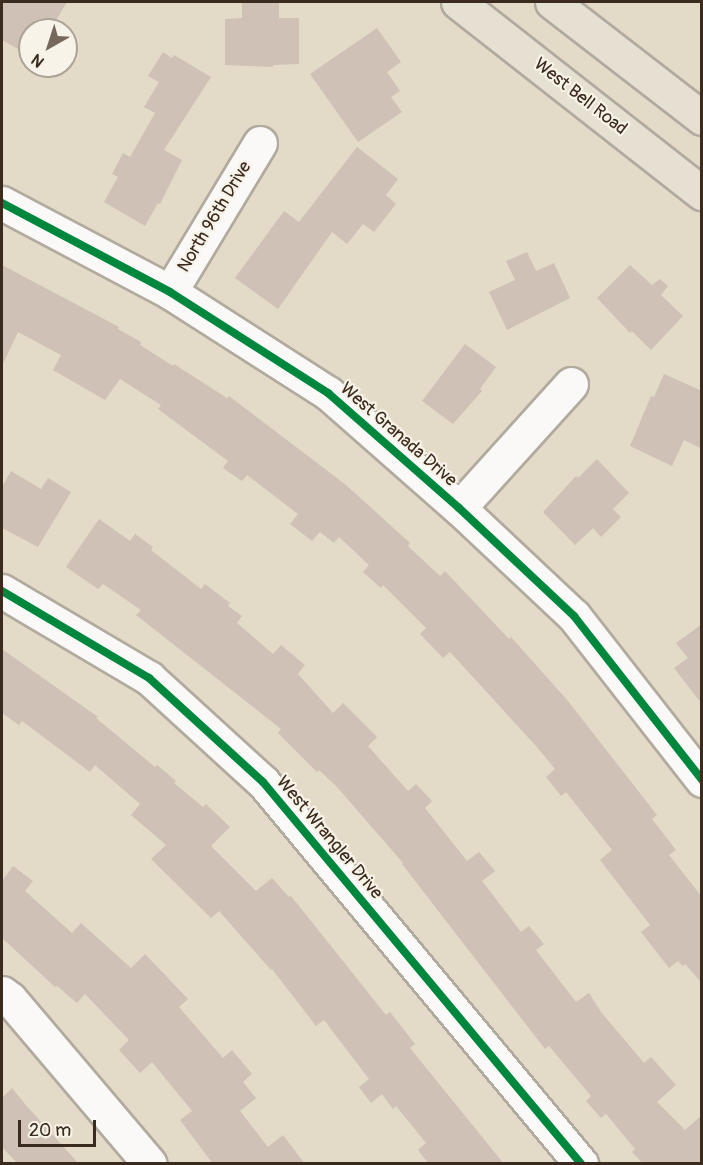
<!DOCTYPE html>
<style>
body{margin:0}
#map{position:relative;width:703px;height:1165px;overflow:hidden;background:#e4dac8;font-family:Pangolin,sans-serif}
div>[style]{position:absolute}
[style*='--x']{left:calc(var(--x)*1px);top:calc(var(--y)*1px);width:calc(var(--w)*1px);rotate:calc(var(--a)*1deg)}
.building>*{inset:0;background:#cfc1b6}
.roads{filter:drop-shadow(2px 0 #b1aa9e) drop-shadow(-2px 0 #b1aa9e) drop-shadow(0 2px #b1aa9e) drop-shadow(0 -2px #b1aa9e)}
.minor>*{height:33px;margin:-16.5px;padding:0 16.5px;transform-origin:16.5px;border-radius:16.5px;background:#fbf9f7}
.major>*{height:33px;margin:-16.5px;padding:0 16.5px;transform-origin:16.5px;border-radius:16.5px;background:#e5e0d2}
.cycleway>*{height:8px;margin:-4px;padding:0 4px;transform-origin:4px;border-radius:4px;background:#00873e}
span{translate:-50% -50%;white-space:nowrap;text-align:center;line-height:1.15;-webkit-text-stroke:4.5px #f7f3e8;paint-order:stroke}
.street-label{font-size:18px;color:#3b2a1e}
.frame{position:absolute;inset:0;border:3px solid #3b2a1e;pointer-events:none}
.north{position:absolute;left:18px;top:18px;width:60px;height:60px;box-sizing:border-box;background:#f7f3e8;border:2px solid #aca397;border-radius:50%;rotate:219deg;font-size:16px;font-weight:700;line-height:24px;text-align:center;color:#3b2a1e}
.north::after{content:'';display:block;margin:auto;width:21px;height:27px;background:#76685a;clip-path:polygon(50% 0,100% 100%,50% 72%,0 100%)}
.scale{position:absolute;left:18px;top:1120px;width:78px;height:27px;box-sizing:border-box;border:3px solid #3b2a1e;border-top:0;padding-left:8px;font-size:18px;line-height:21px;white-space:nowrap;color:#3b2a1e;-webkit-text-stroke:4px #f7f3e8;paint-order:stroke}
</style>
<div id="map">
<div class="building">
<div style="clip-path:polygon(2px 2px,67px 2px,50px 30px,30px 30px,20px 50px,2px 40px)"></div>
<div style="clip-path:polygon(242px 2px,279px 2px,279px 18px,299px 18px,299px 64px,273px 65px,273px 67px,225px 65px,225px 19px,242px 18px)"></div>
<div style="clip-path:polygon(377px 28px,401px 62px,387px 72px,400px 91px,391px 97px,402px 112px,358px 142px,310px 74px)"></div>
<div style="clip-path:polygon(163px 52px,172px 58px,174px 55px,211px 77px,164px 150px,182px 160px,160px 204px,158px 203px,145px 226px,104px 202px,118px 177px,112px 174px,123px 153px,130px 157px,155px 113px,144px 107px,159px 82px,148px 76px)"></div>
<div style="clip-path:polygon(357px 147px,398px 179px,386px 195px,396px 204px,374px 232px,363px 224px,347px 244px,332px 232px,278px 309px,235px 278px,284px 211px,299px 222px)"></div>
<div style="clip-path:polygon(527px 252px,536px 271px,554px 263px,570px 298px,507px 330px,489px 292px,515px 280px,506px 261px)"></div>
<div style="clip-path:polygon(2px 265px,119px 327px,118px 329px,141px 342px,140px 345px,173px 366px,174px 364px,227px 398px,229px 396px,346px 485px,410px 543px,408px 546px,440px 576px,445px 571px,509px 639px,511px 637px,568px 701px,657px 815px,652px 819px,676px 850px,669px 855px,702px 897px,702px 983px,685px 964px,683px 966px,678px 961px,669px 968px,641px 932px,650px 925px,600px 860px,612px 850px,566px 792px,561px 796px,546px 777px,555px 769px,536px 746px,450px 652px,443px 658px,420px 634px,426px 628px,383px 585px,381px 588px,363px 572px,369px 565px,339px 537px,334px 543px,320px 532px,312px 541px,290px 524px,298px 514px,247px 475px,242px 481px,223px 468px,228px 461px,158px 409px,161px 405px,120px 379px,105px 400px,53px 370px,61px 355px,18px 332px,2px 366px)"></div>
<div style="clip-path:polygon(630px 265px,652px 285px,660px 279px,668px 286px,661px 295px,683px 316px,651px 350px,632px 331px,630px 333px,597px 298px)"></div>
<div style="clip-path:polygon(465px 344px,496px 367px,480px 389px,482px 391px,453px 424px,422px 401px)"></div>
<div style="clip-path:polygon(664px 374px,702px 391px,702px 449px,684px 440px,672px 466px,630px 446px,651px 396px,654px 397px)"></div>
<div style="clip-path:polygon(597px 459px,629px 493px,613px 509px,621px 517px,601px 537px,593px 528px,575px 545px,543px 512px,576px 476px,578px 478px)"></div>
<div style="clip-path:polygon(11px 471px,41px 489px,48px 478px,71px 492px,38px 547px,2px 528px,2px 487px)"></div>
<div style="clip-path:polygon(99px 519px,130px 541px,135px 534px,153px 547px,151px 550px,201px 589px,205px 584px,230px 603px,228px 606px,242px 616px,237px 623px,273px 654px,281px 645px,305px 665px,298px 674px,333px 713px,343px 703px,377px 737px,368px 746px,408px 791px,416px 784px,432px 801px,425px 808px,467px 861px,479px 852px,495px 871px,482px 881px,521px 932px,529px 926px,544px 944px,536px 950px,576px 1002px,589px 993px,601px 1012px,644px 1063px,651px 1057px,676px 1085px,657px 1102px,685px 1130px,702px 1115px,702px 1164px,643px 1164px,632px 1152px,635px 1149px,606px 1114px,601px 1118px,586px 1101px,591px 1096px,549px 1046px,545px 1049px,402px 864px,403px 863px,337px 787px,319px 770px,317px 772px,278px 733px,281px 729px,136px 615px,141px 610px,103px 584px,98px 589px,66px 567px)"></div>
<div style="clip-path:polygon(702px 624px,702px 704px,674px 668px,688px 658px,676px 643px)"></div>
<div style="clip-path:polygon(2px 649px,98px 717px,96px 718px,155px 767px,157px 765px,176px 781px,174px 783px,203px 807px,206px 804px,230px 827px,211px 846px,256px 891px,272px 878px,289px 897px,291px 896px,386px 1015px,390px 1012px,415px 1044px,410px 1048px,504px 1164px,429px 1164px,418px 1150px,426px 1143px,396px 1106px,393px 1109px,382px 1094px,371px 1103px,359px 1087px,369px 1079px,324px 1020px,316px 1026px,272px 969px,271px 970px,219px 911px,211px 918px,151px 859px,166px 845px,131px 815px,140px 804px,95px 765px,90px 772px,22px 721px,19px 725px,2px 713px)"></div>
<div style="clip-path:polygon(13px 866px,33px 881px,25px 891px,72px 933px,81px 923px,131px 968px,145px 954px,188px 999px,179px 1007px,223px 1058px,232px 1050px,252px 1074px,243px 1082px,256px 1098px,240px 1111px,268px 1147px,283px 1135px,305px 1164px,213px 1164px,180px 1120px,192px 1111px,152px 1062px,140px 1073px,119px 1050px,129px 1040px,85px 994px,77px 1003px,57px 986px,55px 987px,2px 938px,2px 881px)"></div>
<div style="clip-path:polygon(12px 1088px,25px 1104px,79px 1164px,18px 1164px,2px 1147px,2px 1098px)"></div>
</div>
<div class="roads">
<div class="minor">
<div style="--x:2;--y:203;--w:190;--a:27.9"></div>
<div style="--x:170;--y:292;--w:188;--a:32.6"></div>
<div style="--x:328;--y:393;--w:174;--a:41.3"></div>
<div style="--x:459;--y:508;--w:158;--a:43.2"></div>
<div style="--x:574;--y:616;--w:208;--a:52"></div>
<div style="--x:170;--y:292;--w:174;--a:-58.9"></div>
<div style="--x:459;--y:508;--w:167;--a:-47.9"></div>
<div style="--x:2;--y:591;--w:171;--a:30.6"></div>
<div style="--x:149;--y:678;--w:154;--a:42.4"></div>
<div style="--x:263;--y:782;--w:497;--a:50.2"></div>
<div style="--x:2;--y:993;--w:10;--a:37"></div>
<div style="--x:10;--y:999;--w:216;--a:49.7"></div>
</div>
<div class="major">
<div style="--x:458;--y:2;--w:310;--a:38.1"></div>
<div style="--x:552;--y:2;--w:190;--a:37.7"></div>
</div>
</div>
<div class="cycleway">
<div style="--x:2;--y:203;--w:190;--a:27.9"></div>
<div style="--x:170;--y:292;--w:188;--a:32.6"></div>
<div style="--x:328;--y:393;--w:174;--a:41.3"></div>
<div style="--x:459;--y:508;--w:158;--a:43.2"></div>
<div style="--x:574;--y:616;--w:208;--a:52"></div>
<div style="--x:2;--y:591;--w:171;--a:30.6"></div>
<div style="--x:149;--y:678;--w:154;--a:42.4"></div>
<div style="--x:263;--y:782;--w:497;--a:50.2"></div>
</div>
<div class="street-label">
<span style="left:580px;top:97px;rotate:38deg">West Bell Road</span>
<span style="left:215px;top:217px;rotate:-59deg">North 96th Drive</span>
<span style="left:398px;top:435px;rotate:41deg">West Granada Drive</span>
<span style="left:329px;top:838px;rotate:50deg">West Wrangler Drive</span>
</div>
<div class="frame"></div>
<div class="north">N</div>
<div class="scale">20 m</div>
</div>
